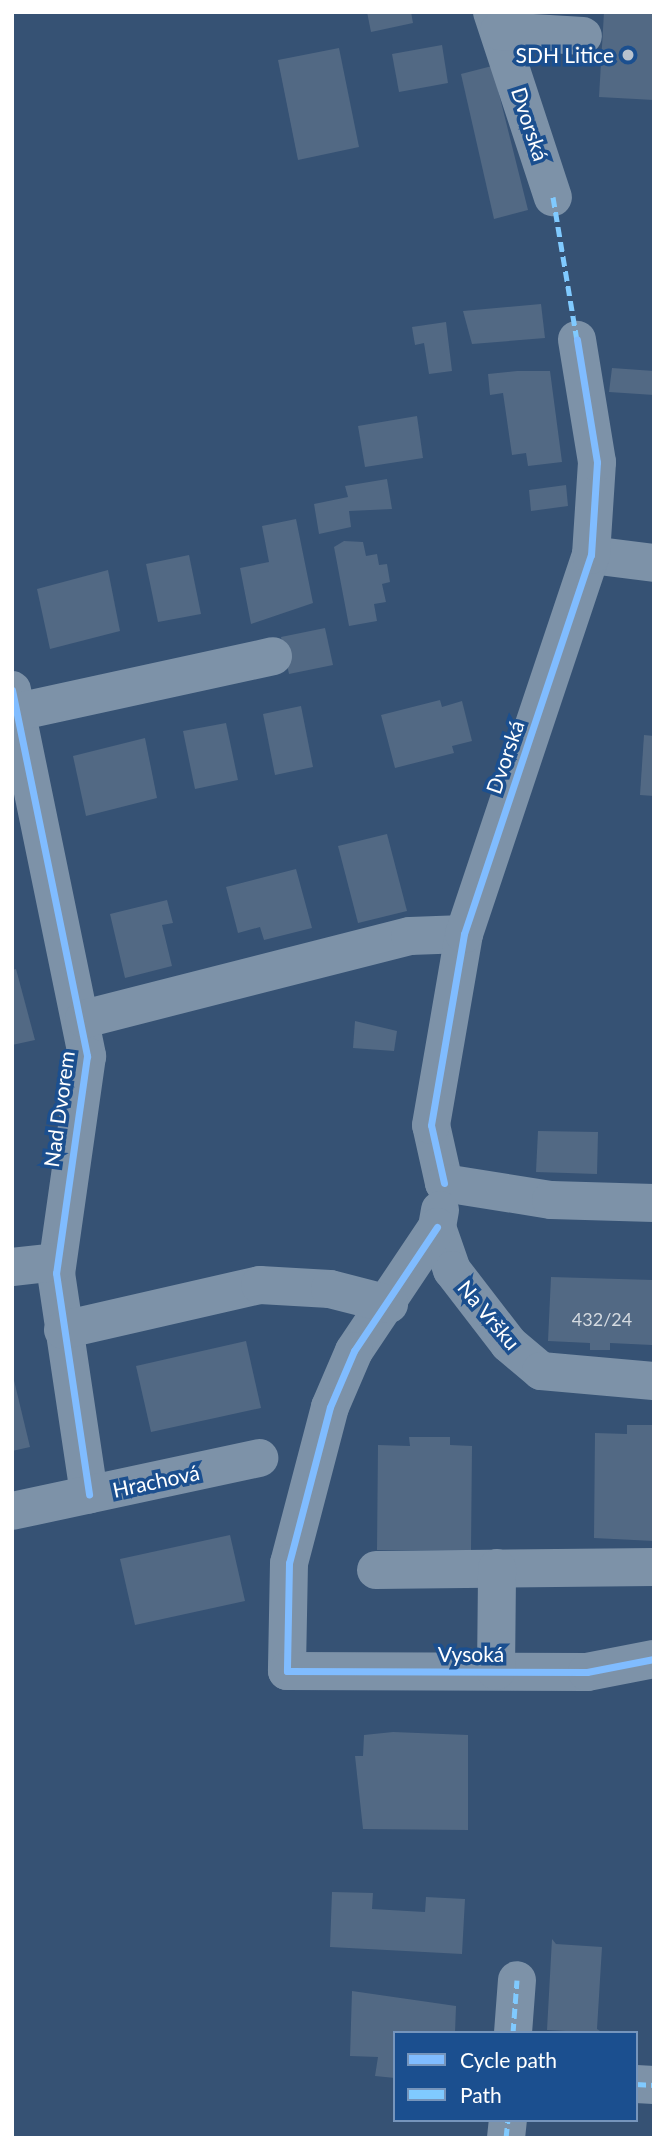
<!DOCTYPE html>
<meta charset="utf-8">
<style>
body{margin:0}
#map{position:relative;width:666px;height:2150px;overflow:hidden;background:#365274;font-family:Lato,sans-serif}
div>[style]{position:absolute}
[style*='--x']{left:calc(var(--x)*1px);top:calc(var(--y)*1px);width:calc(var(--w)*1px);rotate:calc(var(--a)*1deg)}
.building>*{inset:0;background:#526984}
.minor>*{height:38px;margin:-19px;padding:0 19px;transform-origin:19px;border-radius:19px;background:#7d92a8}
.quiet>*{height:5px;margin-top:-2.5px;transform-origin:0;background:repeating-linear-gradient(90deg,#80caff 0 10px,transparent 0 15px)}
.cycleway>*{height:7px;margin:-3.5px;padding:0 3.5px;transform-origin:3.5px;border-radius:3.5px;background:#80bcff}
.dots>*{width:19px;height:19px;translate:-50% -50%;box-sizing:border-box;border:4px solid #1b4f8f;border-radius:50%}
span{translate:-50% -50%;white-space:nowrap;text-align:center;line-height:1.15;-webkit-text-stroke:7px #1b4f8f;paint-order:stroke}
.number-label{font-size:18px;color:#d4dae0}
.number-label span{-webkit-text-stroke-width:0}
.poi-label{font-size:21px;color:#fff}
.right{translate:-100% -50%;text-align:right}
.street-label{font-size:21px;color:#fff}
.frame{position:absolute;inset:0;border:14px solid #fff;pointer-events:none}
.legend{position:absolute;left:393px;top:2031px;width:245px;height:91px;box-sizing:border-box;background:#1b4f8f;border:2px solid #7695bc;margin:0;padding:9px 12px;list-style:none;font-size:21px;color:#fff}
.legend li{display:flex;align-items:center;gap:14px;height:35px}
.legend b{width:35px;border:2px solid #7695bc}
</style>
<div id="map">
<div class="building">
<div style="clip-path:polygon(367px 12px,411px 12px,413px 23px,371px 32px)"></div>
<div style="clip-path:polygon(604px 12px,654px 12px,654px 100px,599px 97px)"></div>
<div style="clip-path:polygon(442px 45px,448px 83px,399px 92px,392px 54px)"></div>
<div style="clip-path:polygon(339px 48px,359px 147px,298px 160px,278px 60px)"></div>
<div style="clip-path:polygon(492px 66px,528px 210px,494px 219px,461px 74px)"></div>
<div style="clip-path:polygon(541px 304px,545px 338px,472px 344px,463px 311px)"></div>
<div style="clip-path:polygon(446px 322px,452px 371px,429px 374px,424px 343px,415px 345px,412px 327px)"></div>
<div style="clip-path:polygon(612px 368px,654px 371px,654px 395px,609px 392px)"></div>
<div style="clip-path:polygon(517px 371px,550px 371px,562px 462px,528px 466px,526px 453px,512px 455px,503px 393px,490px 395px,488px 374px)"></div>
<div style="clip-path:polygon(417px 416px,423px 458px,365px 467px,358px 426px)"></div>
<div style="clip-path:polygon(387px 479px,392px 509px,349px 511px,351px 527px,319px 534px,314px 504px,348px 497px,345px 486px)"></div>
<div style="clip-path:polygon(566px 485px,568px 506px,531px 511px,529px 490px)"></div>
<div style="clip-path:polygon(296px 519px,313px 603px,251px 624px,240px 568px,269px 562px,262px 526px)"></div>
<div style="clip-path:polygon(344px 541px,363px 542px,366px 556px,377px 554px,379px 565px,387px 564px,390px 582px,382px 584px,386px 602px,374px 604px,377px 621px,349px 626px,334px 547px)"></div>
<div style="clip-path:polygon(189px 555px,201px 614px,158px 622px,146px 564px)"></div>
<div style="clip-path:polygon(108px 570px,120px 631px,50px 649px,37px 589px)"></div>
<div style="clip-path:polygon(325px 628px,333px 665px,289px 674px,281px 637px)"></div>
<div style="clip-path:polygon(440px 700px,442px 707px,462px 701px,472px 741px,452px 746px,454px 753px,395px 768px,381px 715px)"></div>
<div style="clip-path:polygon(301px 706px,313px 767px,275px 775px,263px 714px)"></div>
<div style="clip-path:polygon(226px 723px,238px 780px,195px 789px,183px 731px)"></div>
<div style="clip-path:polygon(644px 735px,654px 736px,654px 796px,640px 795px)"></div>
<div style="clip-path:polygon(145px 738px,157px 798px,86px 816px,73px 756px)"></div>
<div style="clip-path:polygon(387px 834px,407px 911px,358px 923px,338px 846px)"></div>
<div style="clip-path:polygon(296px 869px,312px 928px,264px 940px,260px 927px,238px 933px,226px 887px)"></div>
<div style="clip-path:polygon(167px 900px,173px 923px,162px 925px,172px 966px,125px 978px,110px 914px)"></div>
<div style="clip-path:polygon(16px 969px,35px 1040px,12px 1045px,12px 970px)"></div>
<div style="clip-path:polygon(355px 1021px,397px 1031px,394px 1051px,353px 1048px)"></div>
<div style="clip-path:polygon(538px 1131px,598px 1132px,597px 1174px,536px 1172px)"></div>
<div style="clip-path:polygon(551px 1277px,653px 1280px,652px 1345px,610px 1343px,610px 1350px,590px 1350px,590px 1343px,548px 1341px)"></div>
<div style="clip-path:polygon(246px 1341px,261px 1408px,151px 1432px,136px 1366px)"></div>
<div style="clip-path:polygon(12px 1372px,30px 1447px,12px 1451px)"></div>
<div style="clip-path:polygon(627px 1425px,654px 1425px,654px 1541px,594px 1538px,595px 1433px,627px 1434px)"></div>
<div style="clip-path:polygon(409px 1437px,450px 1437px,450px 1445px,472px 1446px,471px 1550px,377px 1550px,378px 1445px,410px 1446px)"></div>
<div style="clip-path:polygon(230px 1535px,245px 1601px,135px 1625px,120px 1559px)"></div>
<div style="clip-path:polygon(393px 1732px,468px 1735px,468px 1830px,363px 1829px,355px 1756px,363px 1756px,364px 1735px)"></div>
<div style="clip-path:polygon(332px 1892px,373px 1893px,372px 1909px,425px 1912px,426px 1897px,465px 1899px,462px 1954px,330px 1947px)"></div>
<div style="clip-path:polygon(552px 1939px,556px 1944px,602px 1947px,597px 2029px,603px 2033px,547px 2030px)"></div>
<div style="clip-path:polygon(352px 1991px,456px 2006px,455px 2033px,395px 2033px,395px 2078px,375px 2076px,378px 2057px,350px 2056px)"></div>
</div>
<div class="minor">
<div style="--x:492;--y:12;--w:195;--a:71.8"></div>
<div style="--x:499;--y:31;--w:84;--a:3.4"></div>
<div style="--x:591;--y:555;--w:64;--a:7.2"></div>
<div style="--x:12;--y:690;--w:374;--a:78.4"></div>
<div style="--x:87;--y:1056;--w:219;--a:98.1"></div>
<div style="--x:56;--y:1273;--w:224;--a:81.5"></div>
<div style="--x:17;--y:712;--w:262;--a:-12.3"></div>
<div style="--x:84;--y:1019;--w:336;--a:-14.3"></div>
<div style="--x:410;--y:936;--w:54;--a:-2.1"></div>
<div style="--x:444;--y:1183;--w:59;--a:-102.6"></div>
<div style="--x:431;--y:1125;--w:194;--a:-80.2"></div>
<div style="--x:464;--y:934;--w:400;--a:-71.5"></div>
<div style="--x:591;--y:555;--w:93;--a:-86.3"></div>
<div style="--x:597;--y:462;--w:124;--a:-99.3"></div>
<div style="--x:444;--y:1183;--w:108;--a:9"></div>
<div style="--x:551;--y:1200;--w:103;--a:1.7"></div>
<div style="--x:440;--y:1210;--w:17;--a:100"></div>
<div style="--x:437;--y:1227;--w:46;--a:70.8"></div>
<div style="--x:452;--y:1270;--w:93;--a:52.4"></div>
<div style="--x:509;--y:1344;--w:42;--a:40.2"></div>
<div style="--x:541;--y:1371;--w:113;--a:5.1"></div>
<div style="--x:437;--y:1227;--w:149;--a:123.8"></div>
<div style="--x:354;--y:1351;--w:61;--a:113.2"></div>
<div style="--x:330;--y:1407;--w:161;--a:104.7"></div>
<div style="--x:289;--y:1563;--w:108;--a:91.1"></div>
<div style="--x:287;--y:1671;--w:300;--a:0.2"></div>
<div style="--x:587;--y:1672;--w:68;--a:-11"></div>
<div style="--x:12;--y:1267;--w:44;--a:-6.5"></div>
<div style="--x:63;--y:1330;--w:202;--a:-12.9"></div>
<div style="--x:260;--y:1285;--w:70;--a:3.3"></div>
<div style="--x:330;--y:1289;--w:61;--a:14.3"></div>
<div style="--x:12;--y:1511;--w:253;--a:-12.1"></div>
<div style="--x:376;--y:1570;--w:278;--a:-0.6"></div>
<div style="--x:496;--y:1671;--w:103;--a:-89.4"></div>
<div style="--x:513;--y:2033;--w:53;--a:-85.7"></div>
<div style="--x:636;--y:2084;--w:18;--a:3"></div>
<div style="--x:506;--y:2138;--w:18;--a:-84"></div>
</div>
<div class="quiet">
<div style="--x:553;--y:197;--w:145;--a:80.5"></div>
<div style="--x:513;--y:2033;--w:53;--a:-85.7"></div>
<div style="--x:636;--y:2084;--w:18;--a:3"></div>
<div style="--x:506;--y:2138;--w:18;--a:-84"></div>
</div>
<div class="cycleway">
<div style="--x:12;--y:690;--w:374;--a:78.4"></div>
<div style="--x:87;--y:1056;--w:219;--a:98.1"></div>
<div style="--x:56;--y:1273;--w:224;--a:81.5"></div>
<div style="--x:444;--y:1183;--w:59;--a:-102.6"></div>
<div style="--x:431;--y:1125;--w:194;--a:-80.2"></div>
<div style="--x:464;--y:934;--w:400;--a:-71.5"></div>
<div style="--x:591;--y:555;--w:93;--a:-86.3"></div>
<div style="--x:597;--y:462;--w:124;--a:-99.3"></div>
<div style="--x:437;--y:1227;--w:149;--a:123.8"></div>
<div style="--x:354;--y:1351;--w:61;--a:113.2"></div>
<div style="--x:330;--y:1407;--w:161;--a:104.7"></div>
<div style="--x:289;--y:1563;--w:108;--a:91.1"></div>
<div style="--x:287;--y:1671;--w:300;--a:0.2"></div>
<div style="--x:587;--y:1672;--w:68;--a:-11"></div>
</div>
<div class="dots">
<div style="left:628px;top:55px;background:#b9c2ce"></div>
</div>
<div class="number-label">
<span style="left:602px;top:1319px">432/24</span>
</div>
<div class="poi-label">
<span class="right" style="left:614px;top:55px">SDH Litice</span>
</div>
<div class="street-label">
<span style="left:530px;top:124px;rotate:72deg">Dvorská</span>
<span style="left:505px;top:757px;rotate:-71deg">Dvorská</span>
<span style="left:59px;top:1109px;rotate:-82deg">Nad Dvorem</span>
<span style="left:489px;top:1315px;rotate:50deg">Na Vršku</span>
<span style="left:156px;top:1481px;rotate:-12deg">Hrachová</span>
<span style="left:471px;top:1654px">Vysoká</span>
</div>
<div class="frame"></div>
<ul class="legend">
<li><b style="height:9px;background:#80bcff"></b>Cycle path</li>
<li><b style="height:9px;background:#80caff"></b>Path</li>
</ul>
</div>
